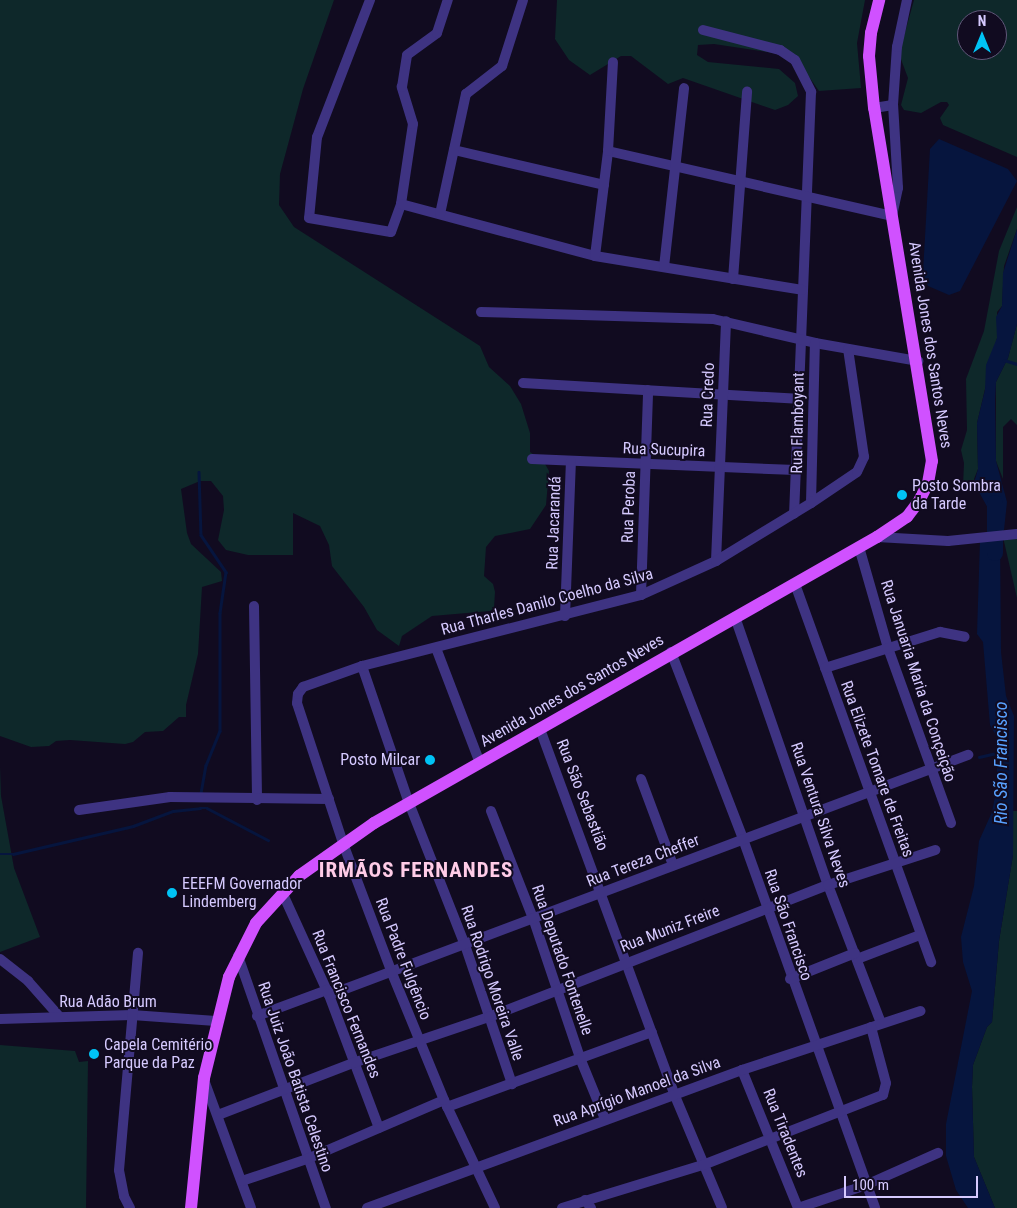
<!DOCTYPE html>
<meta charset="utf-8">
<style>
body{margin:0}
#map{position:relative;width:1017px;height:1208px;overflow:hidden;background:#110b20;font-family:"Roboto Condensed",sans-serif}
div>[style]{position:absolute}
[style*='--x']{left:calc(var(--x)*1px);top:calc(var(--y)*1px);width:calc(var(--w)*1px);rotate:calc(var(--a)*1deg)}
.green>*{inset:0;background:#0e282a}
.water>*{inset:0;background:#06153e}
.stream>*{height:2.5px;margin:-1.25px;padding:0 1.25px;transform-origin:1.25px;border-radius:1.25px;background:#06153e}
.river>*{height:16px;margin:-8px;padding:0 8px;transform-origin:8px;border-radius:8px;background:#06153e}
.minor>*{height:10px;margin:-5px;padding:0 5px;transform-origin:5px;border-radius:5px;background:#3e3382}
.major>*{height:12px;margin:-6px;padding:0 6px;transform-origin:6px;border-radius:6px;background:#d051ff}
.dots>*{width:14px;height:14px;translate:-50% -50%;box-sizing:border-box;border:2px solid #110b20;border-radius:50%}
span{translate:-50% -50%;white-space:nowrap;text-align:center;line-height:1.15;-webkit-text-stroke:4px #110b20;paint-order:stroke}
.street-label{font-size:16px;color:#d6caff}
.poi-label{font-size:16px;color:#d6caff}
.left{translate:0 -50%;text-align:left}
.right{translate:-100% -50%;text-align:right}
.water-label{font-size:18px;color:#58a1ff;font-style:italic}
.district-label{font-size:21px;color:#ffcce7;font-weight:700;letter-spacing:1px}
.north{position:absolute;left:957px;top:10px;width:50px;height:50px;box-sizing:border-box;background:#110b20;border:1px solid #605779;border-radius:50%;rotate:0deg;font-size:14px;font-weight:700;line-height:20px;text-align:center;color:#d6caff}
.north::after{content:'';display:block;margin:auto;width:18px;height:22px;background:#00c3f5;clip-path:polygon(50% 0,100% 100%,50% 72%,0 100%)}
.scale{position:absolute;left:844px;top:1176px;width:134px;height:22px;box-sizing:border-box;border:2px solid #d6caff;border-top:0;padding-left:6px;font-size:15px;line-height:18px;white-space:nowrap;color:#d6caff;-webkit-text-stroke:4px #110b20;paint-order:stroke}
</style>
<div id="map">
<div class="green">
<div style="clip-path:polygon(0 0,334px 0,303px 89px,280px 174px,279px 205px,294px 227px,480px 346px,489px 367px,510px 386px,521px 404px,530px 433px,530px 452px,544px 462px,549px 471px,546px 505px,530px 529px,495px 536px,486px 547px,484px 576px,493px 584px,495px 592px,494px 608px,490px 611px,432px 616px,402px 636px,399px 646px,377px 630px,364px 607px,332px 566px,329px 545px,320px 526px,293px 513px,293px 555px,248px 555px,226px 550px,218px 540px,224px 510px,223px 496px,211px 481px,200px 481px,181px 489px,187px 533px,191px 544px,221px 572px,222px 581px,202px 587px,198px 654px,186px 705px,186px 717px,179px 717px,163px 731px,145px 732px,133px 742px,125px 744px,70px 740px,56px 741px,49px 746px,31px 747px,0 736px)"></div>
<div style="clip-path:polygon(557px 0,865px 0,857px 43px,861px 88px,819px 91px,807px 74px,780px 54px,714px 44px,698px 45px,697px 55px,708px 62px,779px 69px,795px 83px,798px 96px,788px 105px,775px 110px,683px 78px,668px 84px,631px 56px,621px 56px,590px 75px,569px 60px,555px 39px)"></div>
<div style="clip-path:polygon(evenodd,914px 0,1017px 0,1017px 157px,943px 125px,940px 118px,949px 105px,947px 102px,941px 102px,921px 113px,904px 110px,901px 105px,908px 78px,899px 54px,914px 0,967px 20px,997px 20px,997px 50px,967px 50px,967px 20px)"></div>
<div style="clip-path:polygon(1017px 207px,1017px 229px,1004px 266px,1002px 306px,997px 312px,997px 338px,977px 423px,978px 469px,974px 479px,978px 492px,967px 492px,963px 486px,964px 463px,961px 450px,967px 430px,966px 379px,984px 331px,999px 251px)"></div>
<div style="clip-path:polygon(1017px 324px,1017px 425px,1011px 419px,1003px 427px,1003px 479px,996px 461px,996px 382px,1008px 358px)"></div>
<div style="clip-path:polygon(1017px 535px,1017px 598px,1003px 537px)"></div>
<div style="clip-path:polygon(0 766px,1px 796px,14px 868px,40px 937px,0 952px)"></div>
<div style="clip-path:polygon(1012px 811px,1017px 811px,1017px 1208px,995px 1208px,974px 1157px,972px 1087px,973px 1065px,987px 1027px,992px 1022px,999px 941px,1013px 855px)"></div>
<div style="clip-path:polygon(0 1045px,75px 1051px,79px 1062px,88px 1061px,86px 1208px,0 1208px)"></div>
</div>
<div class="water">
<div style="clip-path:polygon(939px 139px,1008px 169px,1017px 181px,960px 291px,949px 295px,928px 286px,923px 273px,930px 149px)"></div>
<div style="clip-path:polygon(1017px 229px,1017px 324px,1008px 358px,996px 382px,995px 401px,996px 461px,1007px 502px,1004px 530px,1000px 530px,974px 483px,978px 469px,977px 423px,985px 390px,986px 365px,997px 338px,996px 317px,1002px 306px,1003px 273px)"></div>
<div style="clip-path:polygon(1000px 537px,1001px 652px,1006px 696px,1014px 716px,1013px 855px,999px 941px,992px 1022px,987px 1027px,973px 1065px,972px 1087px,974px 1157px,995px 1208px,968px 1208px,956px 1190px,946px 1156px,946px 1124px,972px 991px,963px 962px,961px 937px,974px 886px,979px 841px,992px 812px,997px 786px,997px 737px,990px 725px,983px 642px,977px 634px,980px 540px)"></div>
</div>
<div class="stream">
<div style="--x:1004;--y:360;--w:14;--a:17"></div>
<div style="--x:199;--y:472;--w:63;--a:88.2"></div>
<div style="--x:201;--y:535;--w:45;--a:56"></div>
<div style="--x:226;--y:572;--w:41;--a:98.3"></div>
<div style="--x:220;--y:613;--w:118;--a:90"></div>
<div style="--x:220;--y:731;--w:37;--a:112"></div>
<div style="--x:206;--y:765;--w:27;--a:100"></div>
<div style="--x:979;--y:757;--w:22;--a:-13"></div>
<div style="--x:0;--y:854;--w:13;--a:0"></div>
<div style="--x:13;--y:854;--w:123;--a:-13.1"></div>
<div style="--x:133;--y:826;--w:43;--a:-20.6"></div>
<div style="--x:173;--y:811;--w:27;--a:-6"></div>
<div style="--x:200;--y:808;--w:7;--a:0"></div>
<div style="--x:207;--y:808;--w:69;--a:27.7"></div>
</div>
<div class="river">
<div style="--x:995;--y:503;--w:50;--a:90"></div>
</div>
<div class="minor">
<div style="--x:370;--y:0;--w:147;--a:111.1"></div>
<div style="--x:317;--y:137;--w:81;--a:95.6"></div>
<div style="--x:309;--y:218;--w:83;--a:9.7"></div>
<div style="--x:391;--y:232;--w:30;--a:-70"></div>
<div style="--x:401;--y:204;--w:81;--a:-81.5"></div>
<div style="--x:413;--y:124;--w:39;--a:-107"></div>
<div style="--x:402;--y:87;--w:32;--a:-81"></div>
<div style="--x:407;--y:55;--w:37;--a:-36"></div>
<div style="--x:437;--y:33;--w:35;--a:-72"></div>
<div style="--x:703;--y:30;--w:80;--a:14.6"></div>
<div style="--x:780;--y:50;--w:18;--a:34"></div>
<div style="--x:795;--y:60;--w:36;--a:63"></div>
<div style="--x:811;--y:92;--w:422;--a:92.3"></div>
<div style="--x:874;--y:108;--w:19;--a:-9"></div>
<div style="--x:893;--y:105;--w:58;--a:-86.1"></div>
<div style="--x:897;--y:47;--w:48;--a:-78"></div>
<div style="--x:454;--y:150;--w:154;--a:13.1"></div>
<div style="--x:608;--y:151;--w:291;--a:12.9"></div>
<div style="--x:892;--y:216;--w:29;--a:-78"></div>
<div style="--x:898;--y:188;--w:83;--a:-93.4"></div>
<div style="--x:401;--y:204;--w:201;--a:15"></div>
<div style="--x:595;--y:256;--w:210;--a:9.3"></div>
<div style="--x:440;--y:214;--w:123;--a:-77.8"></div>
<div style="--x:466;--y:94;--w:46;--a:-37.9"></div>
<div style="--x:502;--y:66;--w:69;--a:-72.3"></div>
<div style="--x:595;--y:256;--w:106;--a:-82.9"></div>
<div style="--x:608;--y:151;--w:89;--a:-86.8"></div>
<div style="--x:664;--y:267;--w:180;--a:-83.6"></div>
<div style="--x:733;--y:279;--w:188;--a:-85.7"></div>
<div style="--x:481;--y:312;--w:232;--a:1.7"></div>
<div style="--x:713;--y:319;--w:105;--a:13.2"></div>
<div style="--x:815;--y:343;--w:105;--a:9.9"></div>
<div style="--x:523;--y:383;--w:275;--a:3.3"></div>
<div style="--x:532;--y:459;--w:264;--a:2.4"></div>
<div style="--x:811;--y:503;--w:160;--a:-88.6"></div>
<div style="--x:877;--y:537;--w:71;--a:3.2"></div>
<div style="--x:948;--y:541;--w:69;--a:-5.8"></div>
<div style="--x:859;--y:547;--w:105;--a:74"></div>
<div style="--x:888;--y:648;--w:186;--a:70.2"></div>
<div style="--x:716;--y:561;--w:240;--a:-87.6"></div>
<div style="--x:795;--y:584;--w:402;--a:70.2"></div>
<div style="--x:641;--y:595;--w:205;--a:-88"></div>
<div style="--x:254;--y:606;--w:194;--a:89.1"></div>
<div style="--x:565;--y:616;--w:155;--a:-87.8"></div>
<div style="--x:735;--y:617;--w:284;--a:70.9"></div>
<div style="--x:828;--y:885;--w:148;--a:69"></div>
<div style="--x:436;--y:648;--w:123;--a:69.1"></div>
<div style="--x:671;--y:652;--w:200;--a:68.9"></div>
<div style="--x:743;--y:839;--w:392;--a:70.3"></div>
<div style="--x:362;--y:666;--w:145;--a:71.1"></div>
<div style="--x:409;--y:803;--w:153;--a:68.5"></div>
<div style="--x:465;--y:945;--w:147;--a:71.3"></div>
<div style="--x:825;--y:668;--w:121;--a:-17.4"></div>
<div style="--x:940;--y:632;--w:25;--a:11"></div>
<div style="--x:540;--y:729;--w:391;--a:69.8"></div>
<div style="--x:675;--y:1096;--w:121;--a:67.2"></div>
<div style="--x:641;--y:779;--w:92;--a:69.6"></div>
<div style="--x:79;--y:810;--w:92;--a:-8.1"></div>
<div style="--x:170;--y:797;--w:159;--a:0.7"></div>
<div style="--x:491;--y:811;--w:115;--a:68.6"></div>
<div style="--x:533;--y:918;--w:148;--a:71.4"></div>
<div style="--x:580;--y:1058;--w:66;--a:67.7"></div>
<div style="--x:282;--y:892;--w:113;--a:65.5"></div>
<div style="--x:329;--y:995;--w:142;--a:69.4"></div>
<div style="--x:238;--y:956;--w:267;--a:70.8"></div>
<div style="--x:0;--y:959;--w:36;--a:38"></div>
<div style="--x:28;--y:981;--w:47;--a:48.5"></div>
<div style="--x:857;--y:959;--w:67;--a:-20.9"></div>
<div style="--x:790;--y:979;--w:70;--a:-21.8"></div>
<div style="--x:329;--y:995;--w:683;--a:-20.59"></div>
<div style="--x:257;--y:1016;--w:75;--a:-20.4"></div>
<div style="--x:0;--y:1019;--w:132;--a:-1.7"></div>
<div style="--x:132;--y:1015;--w:84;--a:4.1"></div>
<div style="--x:742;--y:1070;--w:149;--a:67.9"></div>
<div style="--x:204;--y:1080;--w:136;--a:69.8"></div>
<div style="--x:447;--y:1107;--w:218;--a:-20.1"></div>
<div style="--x:218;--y:1115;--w:145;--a:-21.1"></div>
<div style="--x:353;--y:1063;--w:144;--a:-18.7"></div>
<div style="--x:489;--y:1017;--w:364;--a:-21.3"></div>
<div style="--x:828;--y:885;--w:113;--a:-18.1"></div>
<div style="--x:242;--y:1181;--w:69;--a:-18.7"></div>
<div style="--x:307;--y:1159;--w:149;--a:-23.3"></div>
<div style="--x:585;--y:1200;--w:10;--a:53"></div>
<div style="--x:130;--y:1208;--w:13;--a:-117"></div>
<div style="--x:124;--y:1196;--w:26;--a:-101"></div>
<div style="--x:119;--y:1170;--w:218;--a:-85"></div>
<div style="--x:367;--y:1208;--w:400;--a:-20.2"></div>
<div style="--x:742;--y:1070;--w:188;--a:-18.3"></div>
<div style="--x:495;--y:1208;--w:119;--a:-115.3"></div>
<div style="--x:444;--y:1100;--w:137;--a:-112.3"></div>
<div style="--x:392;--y:973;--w:139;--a:-110.7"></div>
<div style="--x:343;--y:843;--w:147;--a:-108.2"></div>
<div style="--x:297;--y:703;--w:9;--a:-84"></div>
<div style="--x:298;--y:694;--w:9;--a:-54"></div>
<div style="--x:303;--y:687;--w:63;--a:-19.6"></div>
<div style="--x:362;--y:666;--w:288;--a:-14.3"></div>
<div style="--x:641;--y:595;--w:82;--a:-24.4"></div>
<div style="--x:716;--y:561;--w:111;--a:-31.4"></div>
<div style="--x:811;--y:503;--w:55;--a:-34"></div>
<div style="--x:857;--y:472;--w:17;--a:-65"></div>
<div style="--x:864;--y:457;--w:109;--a:-98.4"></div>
<div style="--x:562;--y:1208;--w:147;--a:-17"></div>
<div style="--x:703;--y:1165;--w:193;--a:-21.3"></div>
<div style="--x:883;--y:1095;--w:12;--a:-76"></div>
<div style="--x:886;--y:1083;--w:58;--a:-105"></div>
<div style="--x:798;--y:1208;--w:72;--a:-18.7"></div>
<div style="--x:866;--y:1185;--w:79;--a:-24"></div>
</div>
<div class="major">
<div style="--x:191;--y:1208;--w:131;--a:-84.3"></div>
<div style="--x:204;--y:1078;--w:104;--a:-76.1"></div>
<div style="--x:229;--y:977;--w:60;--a:-63.4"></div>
<div style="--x:256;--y:923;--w:64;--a:-47.5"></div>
<div style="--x:299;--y:876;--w:92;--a:-35.2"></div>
<div style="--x:374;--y:823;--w:579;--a:-29.62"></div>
<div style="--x:877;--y:537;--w:36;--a:-34"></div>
<div style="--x:907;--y:517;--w:20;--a:-53"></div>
<div style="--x:919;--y:501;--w:20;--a:-63"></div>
<div style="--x:928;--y:483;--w:22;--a:-80"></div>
<div style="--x:932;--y:461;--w:358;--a:-99.3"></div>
<div style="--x:874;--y:108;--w:52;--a:-95.5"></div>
<div style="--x:869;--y:56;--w:23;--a:-85"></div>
<div style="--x:871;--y:33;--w:34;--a:-76"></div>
</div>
<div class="dots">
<div style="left:902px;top:495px;background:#00c3f5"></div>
<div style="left:430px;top:760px;background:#00c3f5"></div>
<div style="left:172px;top:893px;background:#00c3f5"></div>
<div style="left:94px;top:1054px;background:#00c3f5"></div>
</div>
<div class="street-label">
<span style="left:930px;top:345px;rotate:81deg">Avenida Jones dos Santos Neves</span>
<span style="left:708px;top:395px;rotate:-88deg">Rua Credo</span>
<span style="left:798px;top:423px;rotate:-89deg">Rua Flamboyant</span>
<span style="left:664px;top:450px;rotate:2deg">Rua Sucupira</span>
<span style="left:629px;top:507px;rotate:-88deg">Rua Peroba</span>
<span style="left:554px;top:523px;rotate:-88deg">Rua Jacarandá</span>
<span style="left:547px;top:602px;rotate:-15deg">Rua Tharles Danilo Coelho da Silva</span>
<span style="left:918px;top:681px;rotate:72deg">Rua Januaria Maria da Conçeição</span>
<span style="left:572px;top:691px;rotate:-30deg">Avenida Jones dos Santos Neves</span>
<span style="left:877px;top:769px;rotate:70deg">Rua Elizete Tomare de Freitas</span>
<span style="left:582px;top:795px;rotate:69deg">Rua São Sebastião</span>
<span style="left:820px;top:815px;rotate:71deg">Rua Ventura Silva Neves</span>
<span style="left:643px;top:861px;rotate:-21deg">Rua Tereza Cheffer</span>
<span style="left:788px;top:925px;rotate:71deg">Rua São Francisco</span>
<span style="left:670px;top:929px;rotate:-21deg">Rua Muniz Freire</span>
<span style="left:403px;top:959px;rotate:69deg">Rua Padre Fulgêncio</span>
<span style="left:562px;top:960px;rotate:71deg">Rua Deputado Fontenelle</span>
<span style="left:492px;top:983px;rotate:71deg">Rua Rodrigo Moreira Valle</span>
<span style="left:108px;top:1002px">Rua Adão Brum</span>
<span style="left:346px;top:1004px;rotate:68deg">Rua Francisco Fernandes</span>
<span style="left:295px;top:1077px;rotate:71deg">Rua Juiz João Batista Celestino</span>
<span style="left:637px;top:1092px;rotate:-20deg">Rua Aprígio Manoel da Silva</span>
<span style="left:785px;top:1133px;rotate:68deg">Rua Tiradentes</span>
</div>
<div class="poi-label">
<span class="left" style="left:912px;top:495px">Posto Sombra<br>da Tarde</span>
<span class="right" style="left:420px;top:760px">Posto Milcar</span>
<span class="left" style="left:182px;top:893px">EEEFM Governador<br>Lindemberg</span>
<span class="left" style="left:104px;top:1054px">Capela Cemitério<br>Parque da Paz</span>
</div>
<div class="water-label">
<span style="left:1001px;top:763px;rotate:-90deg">Rio São Francisco</span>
</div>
<div class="district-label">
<span style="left:416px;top:870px">IRMÃOS FERNANDES</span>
</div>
<div class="north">N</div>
<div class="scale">100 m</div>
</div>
